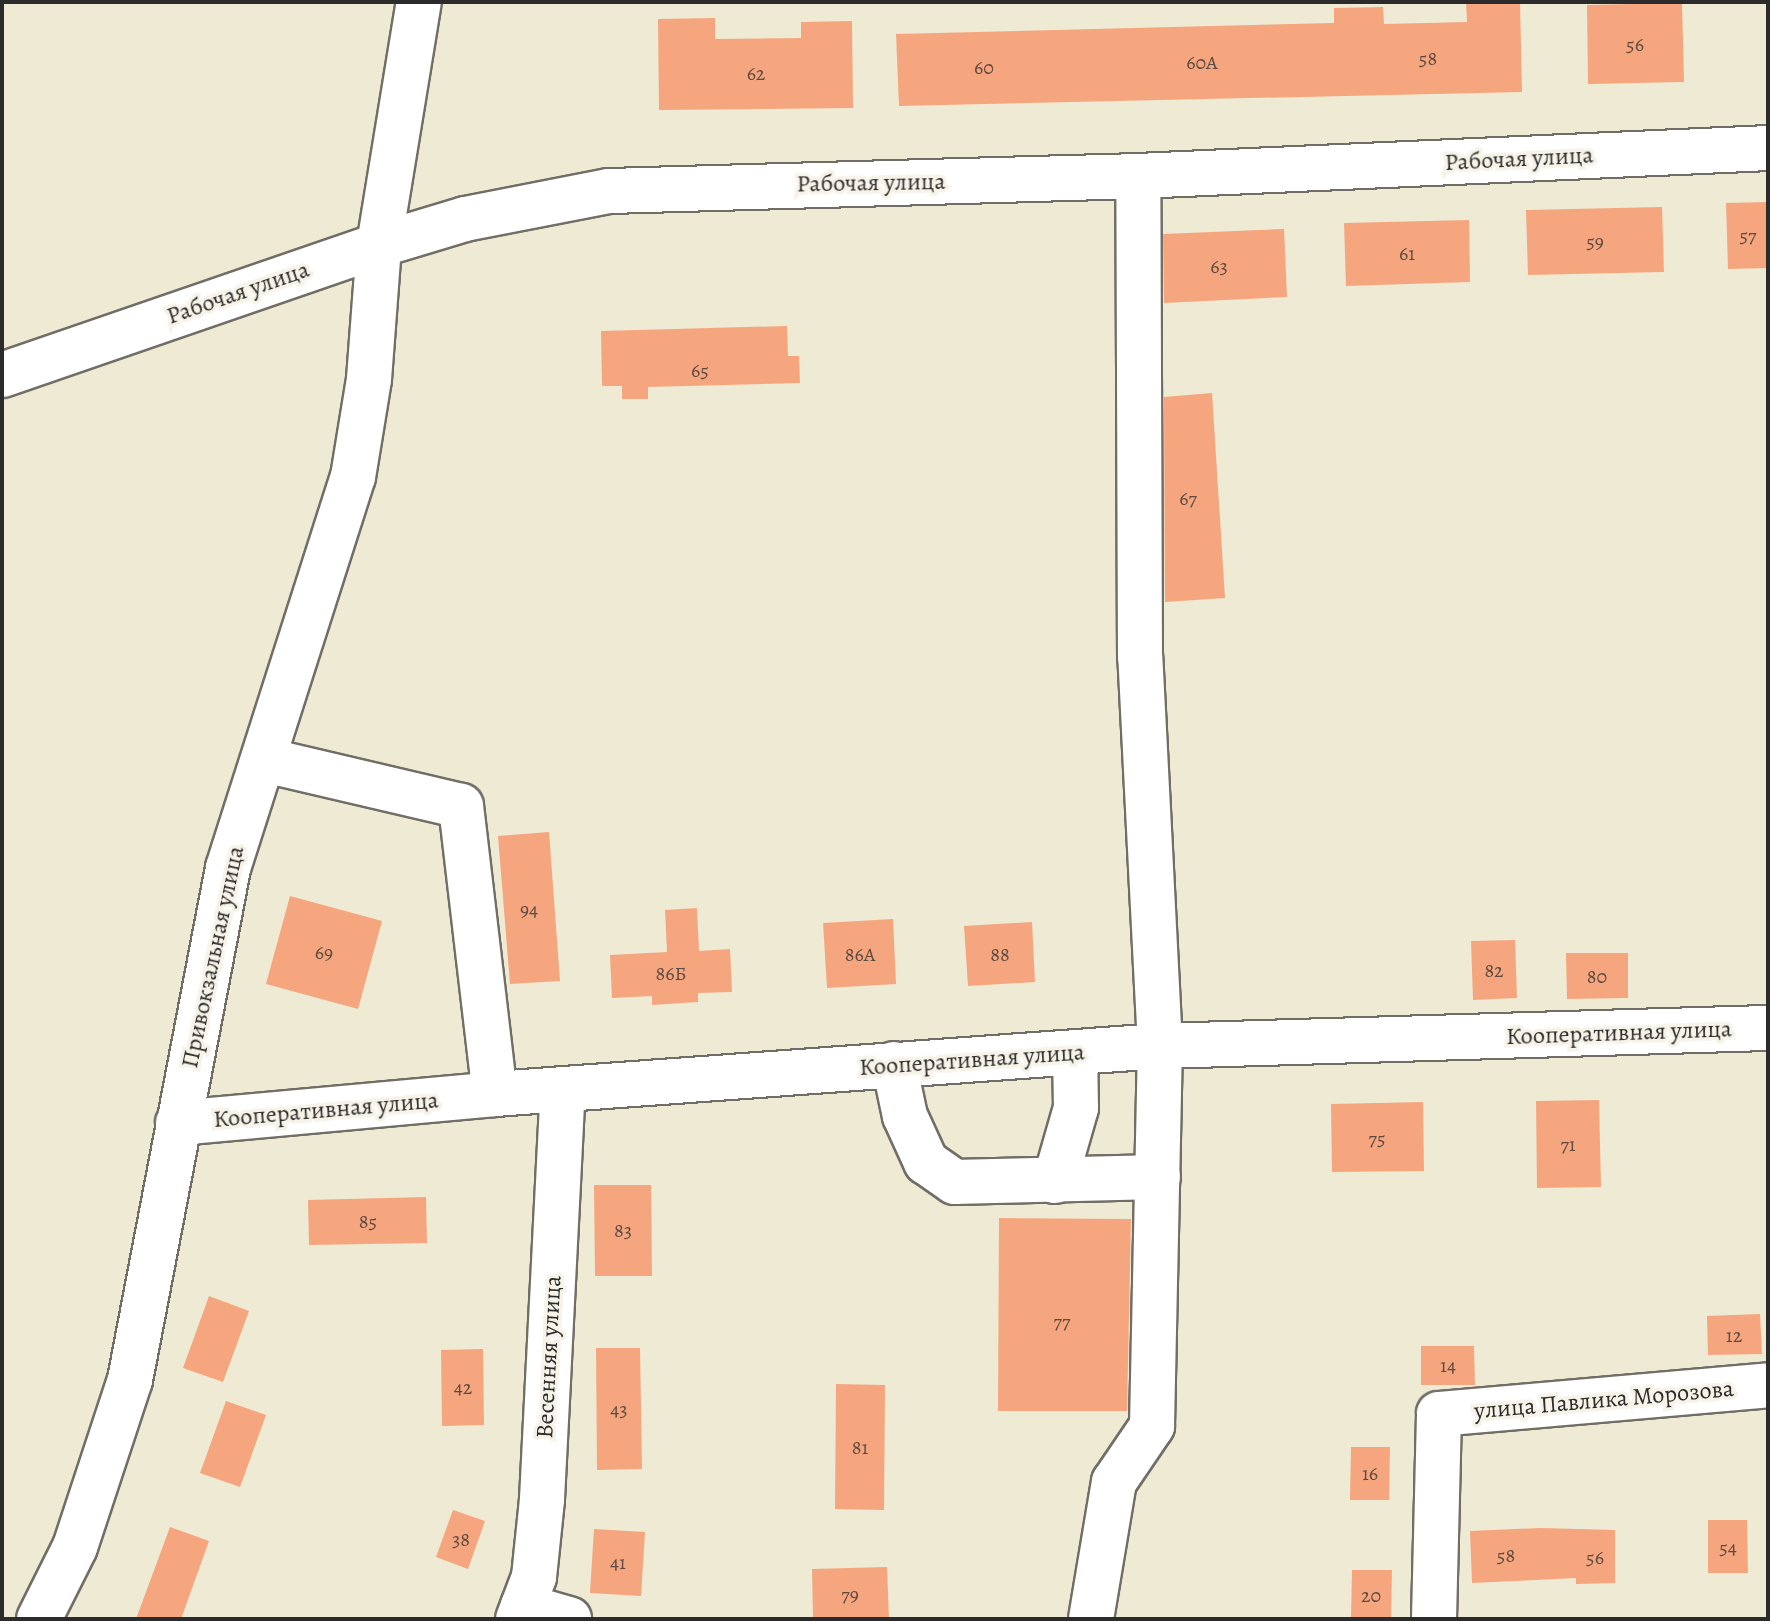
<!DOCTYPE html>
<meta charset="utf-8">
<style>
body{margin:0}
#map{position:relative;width:1770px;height:1621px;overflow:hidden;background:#efead4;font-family:Alegreya,serif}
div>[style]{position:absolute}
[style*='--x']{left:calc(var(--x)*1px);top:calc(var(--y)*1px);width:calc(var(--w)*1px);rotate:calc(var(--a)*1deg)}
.building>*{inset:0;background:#f5a67f}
.roads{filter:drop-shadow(2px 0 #706e66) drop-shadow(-2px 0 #706e66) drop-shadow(0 2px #706e66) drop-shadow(0 -2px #706e66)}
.minor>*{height:44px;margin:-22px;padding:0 22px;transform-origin:22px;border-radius:22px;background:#fff}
span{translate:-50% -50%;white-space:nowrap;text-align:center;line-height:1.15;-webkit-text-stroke:7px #f7f3e8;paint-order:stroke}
.number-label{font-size:20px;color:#5e4a40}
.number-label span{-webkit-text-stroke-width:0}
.street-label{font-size:24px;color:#2b2b2b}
.frame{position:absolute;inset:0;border:4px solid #2b2b2b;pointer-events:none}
</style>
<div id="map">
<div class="building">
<div style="clip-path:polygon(1520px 2px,1522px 92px,899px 106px,896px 34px,1334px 23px,1334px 8px,1383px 7px,1384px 24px,1467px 22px,1466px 3px)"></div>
<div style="clip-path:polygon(1682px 3px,1684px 82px,1588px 84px,1587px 5px)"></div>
<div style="clip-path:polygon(715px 18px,715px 39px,801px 38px,801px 22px,852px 21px,853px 108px,659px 110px,658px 19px)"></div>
<div style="clip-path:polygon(1768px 202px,1768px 268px,1728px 269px,1726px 203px)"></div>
<div style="clip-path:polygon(1662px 207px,1664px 272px,1528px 275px,1526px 210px)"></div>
<div style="clip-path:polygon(1469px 220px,1470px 282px,1346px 286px,1344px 223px)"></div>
<div style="clip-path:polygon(1284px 229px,1287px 297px,1164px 303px,1163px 234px)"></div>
<div style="clip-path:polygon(787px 326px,788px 356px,799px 356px,800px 383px,648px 387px,648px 399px,622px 399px,622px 386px,602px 386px,601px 331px)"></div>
<div style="clip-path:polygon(1212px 393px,1225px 598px,1165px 602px,1164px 397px)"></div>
<div style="clip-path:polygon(549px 832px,560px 981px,510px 984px,498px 836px)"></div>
<div style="clip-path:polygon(290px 896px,382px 921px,358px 1009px,266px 984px)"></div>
<div style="clip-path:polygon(697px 908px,699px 951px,730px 949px,732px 992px,698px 993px,698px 1002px,652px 1005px,652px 996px,612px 998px,610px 955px,667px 952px,665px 910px)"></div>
<div style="clip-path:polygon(893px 919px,896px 984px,827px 988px,823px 923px)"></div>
<div style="clip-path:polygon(1032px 922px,1035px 982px,968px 986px,964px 926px)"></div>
<div style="clip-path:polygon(1515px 940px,1517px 998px,1473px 1000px,1471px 941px)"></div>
<div style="clip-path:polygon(1566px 953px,1628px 953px,1628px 998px,1567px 999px)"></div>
<div style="clip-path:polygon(1599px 1100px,1601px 1187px,1537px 1188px,1536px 1101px)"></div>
<div style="clip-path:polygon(1423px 1102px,1424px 1171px,1332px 1172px,1331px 1104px)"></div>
<div style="clip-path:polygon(594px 1185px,651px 1185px,652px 1276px,595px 1276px)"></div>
<div style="clip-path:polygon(426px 1197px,427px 1243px,309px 1245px,308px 1200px)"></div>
<div style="clip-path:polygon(999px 1218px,1131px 1219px,1127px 1411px,998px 1411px)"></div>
<div style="clip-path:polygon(209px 1296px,249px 1311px,223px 1382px,183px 1368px)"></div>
<div style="clip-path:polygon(1760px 1314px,1762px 1354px,1708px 1355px,1707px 1316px)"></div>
<div style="clip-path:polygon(1421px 1346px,1474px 1346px,1475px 1385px,1421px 1385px)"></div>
<div style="clip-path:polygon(596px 1348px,640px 1348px,642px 1469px,597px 1470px)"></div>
<div style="clip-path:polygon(483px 1349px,484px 1425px,442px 1426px,441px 1350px)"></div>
<div style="clip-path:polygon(836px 1384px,885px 1385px,884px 1510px,835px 1509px)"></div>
<div style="clip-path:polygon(226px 1401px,266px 1415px,240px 1487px,200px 1473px)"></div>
<div style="clip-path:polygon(1351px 1447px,1390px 1447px,1389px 1500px,1350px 1500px)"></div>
<div style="clip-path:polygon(453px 1510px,485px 1521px,468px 1569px,436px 1557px)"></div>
<div style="clip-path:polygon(1708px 1520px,1747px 1520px,1748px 1573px,1708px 1573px)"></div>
<div style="clip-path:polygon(170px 1527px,209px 1541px,181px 1619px,136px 1619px)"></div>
<div style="clip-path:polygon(1540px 1528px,1615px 1530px,1615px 1583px,1576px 1584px,1576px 1578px,1472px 1583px,1470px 1531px)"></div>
<div style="clip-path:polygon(594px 1529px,645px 1532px,641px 1596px,590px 1593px)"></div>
<div style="clip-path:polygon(887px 1567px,889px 1619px,813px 1619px,812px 1569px)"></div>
<div style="clip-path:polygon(1352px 1570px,1392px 1570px,1391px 1619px,1351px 1619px)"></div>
</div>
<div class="roads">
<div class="minor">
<div style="--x:2;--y:375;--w:399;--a:-19"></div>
<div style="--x:379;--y:245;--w:90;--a:-16.8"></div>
<div style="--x:465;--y:219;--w:147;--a:-11"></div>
<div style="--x:609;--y:191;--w:529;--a:-1.62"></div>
<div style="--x:1138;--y:176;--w:631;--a:-2.54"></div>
<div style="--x:265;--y:760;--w:201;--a:13.2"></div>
<div style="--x:461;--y:806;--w:290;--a:83.3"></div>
<div style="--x:894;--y:1064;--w:53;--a:78.1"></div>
<div style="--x:905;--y:1116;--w:51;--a:65.5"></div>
<div style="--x:926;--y:1162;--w:35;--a:35"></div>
<div style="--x:955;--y:1182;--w:203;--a:-1.4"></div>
<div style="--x:178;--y:1123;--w:318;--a:-5.2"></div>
<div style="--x:495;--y:1094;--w:667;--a:-4.13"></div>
<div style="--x:1160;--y:1046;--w:608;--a:-1.7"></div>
<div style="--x:1055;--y:1181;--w:76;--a:-74"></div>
<div style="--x:1076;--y:1108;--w:55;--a:-91"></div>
<div style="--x:523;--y:1606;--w:48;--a:15.8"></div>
<div style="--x:39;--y:1619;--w:80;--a:-63.4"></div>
<div style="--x:75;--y:1547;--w:176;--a:-71.8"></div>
<div style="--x:130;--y:1380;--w:521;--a:-79.16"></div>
<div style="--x:228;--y:868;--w:410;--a:-72.3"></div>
<div style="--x:353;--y:477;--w:99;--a:-80.7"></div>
<div style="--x:369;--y:379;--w:134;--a:-85.7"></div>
<div style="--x:379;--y:245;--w:246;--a:-80.7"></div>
<div style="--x:518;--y:1619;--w:45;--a:-69.1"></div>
<div style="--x:534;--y:1577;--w:78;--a:-84.1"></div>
<div style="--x:542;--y:1499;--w:409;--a:-87.1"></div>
<div style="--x:1091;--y:1619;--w:139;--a:-80.5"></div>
<div style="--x:1114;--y:1482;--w:68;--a:-55.8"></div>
<div style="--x:1152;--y:1426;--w:380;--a:-88.8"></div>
<div style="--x:1160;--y:1046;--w:390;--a:-92.9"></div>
<div style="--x:1140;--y:657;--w:481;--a:-90.2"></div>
<div style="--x:1434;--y:1619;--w:205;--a:-88.6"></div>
<div style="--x:1439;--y:1414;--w:330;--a:-5"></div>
</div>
</div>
<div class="number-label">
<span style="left:1635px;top:44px">56</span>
<span style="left:1428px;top:58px">58</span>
<span style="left:1202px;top:62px">60А</span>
<span style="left:984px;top:67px">60</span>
<span style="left:756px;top:73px">62</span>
<span style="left:1748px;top:235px">57</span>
<span style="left:1595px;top:241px">59</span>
<span style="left:1407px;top:253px">61</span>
<span style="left:1219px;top:266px">63</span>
<span style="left:700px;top:370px">65</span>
<span style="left:1188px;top:498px">67</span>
<span style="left:529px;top:909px">94</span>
<span style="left:324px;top:952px">69</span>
<span style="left:860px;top:954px">86А</span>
<span style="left:1000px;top:954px">88</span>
<span style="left:1494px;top:970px">82</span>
<span style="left:671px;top:973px">86Б</span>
<span style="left:1597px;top:976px">80</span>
<span style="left:1377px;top:1138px">75</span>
<span style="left:1568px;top:1144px">71</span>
<span style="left:368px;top:1221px">85</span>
<span style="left:623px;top:1230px">83</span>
<span style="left:1062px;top:1321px">77</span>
<span style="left:1734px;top:1335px">12</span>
<span style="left:1448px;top:1365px">14</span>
<span style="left:463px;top:1387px">42</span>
<span style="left:619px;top:1409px">43</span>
<span style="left:860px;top:1447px">81</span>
<span style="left:1370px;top:1473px">16</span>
<span style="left:461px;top:1539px">38</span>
<span style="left:1728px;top:1547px">54</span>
<span style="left:1506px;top:1555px">58</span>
<span style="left:1595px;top:1557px">56</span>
<span style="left:618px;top:1562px">41</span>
<span style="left:850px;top:1594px">79</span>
<span style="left:1371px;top:1595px">20</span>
</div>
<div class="street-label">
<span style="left:1519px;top:159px;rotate:-3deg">Рабочая улица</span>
<span style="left:871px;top:183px;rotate:-1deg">Рабочая улица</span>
<span style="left:238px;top:293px;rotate:-19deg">Рабочая улица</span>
<span style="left:213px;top:957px;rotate:-78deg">Привокзальная улица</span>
<span style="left:1619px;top:1033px;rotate:-2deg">Кооперативная улица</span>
<span style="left:972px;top:1060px;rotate:-4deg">Кооперативная улица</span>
<span style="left:326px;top:1110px;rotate:-5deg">Кооперативная улица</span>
<span style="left:549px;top:1357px;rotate:-87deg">Весенняя улица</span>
<span style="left:1604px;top:1400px;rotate:-5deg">улица Павлика Морозова</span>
</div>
<div class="frame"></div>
</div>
